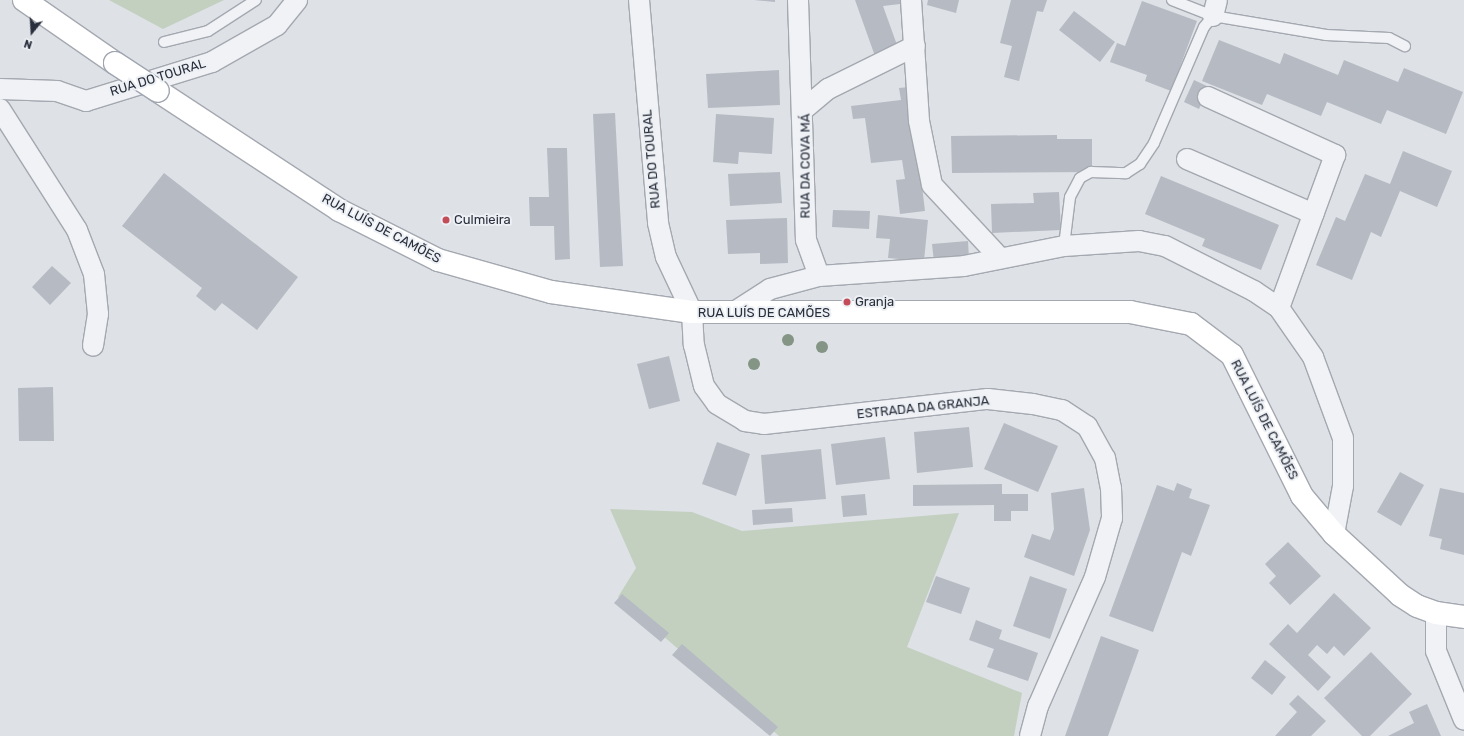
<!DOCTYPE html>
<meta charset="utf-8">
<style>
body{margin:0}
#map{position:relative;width:1464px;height:736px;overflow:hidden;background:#dee1e6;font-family:Rubik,sans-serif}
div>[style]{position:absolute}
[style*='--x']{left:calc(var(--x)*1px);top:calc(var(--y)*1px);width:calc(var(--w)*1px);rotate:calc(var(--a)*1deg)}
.green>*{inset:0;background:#c3d0c0}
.building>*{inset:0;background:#b6bac3}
.roads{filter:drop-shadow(1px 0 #a4a8b0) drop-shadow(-1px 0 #a4a8b0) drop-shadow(0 1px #a4a8b0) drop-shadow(0 -1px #a4a8b0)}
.service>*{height:10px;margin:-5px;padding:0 5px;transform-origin:5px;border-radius:5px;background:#f0f2f5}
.minor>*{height:20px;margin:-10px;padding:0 10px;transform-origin:10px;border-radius:10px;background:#f0f2f5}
.primary>*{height:22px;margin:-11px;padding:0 11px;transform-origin:11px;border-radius:11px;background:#fff}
.bridges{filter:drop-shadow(1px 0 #9fa5b1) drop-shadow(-1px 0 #9fa5b1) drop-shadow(0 1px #9fa5b1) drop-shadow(0 -1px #9fa5b1)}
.primary-bridge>*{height:22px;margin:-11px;padding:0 11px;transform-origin:11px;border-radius:11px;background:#fff}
.trees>*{width:12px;height:12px;margin:-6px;border-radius:50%;background:#849586}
.dots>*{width:11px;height:11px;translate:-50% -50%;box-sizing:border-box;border:2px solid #edf0f4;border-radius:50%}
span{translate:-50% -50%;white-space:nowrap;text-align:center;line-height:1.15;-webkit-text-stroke:4px #edf0f4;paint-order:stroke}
.street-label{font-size:13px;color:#292f3c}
.poi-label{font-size:13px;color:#292f3c}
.left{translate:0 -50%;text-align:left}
.north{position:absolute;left:12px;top:12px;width:40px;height:40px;-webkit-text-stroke:3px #edf0f4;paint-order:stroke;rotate:198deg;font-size:11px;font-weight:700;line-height:16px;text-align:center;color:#292f3c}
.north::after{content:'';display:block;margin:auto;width:14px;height:18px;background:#292f3c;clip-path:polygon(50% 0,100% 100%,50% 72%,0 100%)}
</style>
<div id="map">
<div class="green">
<div style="clip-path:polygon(109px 0,224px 0,163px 29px)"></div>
<div style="clip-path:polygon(610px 509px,692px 512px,742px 531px,959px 513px,907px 647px,1022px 693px,1014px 736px,779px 736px,618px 597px,636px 568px)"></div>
</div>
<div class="building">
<div style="clip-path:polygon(754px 0,775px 0,775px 2px)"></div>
<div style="clip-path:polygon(855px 0,900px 0,900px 4px,883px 6px,897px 45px,876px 59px)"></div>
<div style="clip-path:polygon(928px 0,959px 0,956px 13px,927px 5px)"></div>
<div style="clip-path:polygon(1011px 0,1047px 0,1043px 12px,1037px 11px,1019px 81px,1004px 77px,1012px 46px,1000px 43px)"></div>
<div style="clip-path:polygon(1142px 1px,1197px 21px,1171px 91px,1145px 81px,1147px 75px,1110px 62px,1117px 43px,1125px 46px)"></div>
<div style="clip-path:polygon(1074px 11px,1115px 42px,1100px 62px,1059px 30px)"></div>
<div style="clip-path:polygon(1219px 40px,1280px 64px,1284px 53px,1338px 75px,1344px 60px,1398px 82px,1404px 68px,1463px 92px,1446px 134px,1387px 110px,1381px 124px,1327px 102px,1321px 116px,1267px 94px,1262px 105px,1202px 81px)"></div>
<div style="clip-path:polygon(779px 70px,780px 105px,708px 108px,706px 74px)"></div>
<div style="clip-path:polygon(1194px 80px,1209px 87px,1199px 109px,1184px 102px)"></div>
<div style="clip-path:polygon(910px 87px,925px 211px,900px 214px,896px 180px,905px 179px,902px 160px,871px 163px,865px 118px,853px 119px,851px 106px,901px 100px,899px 88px)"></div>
<div style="clip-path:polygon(615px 113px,623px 266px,600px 267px,593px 114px)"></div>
<div style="clip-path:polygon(716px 114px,774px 118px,772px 154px,739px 152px,738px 164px,713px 162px)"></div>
<div style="clip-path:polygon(1057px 135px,1057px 139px,1092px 139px,1092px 172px,952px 173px,951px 136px)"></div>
<div style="clip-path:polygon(547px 148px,567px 148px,570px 259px,555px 260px,554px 226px,530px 226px,529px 197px,549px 197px)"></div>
<div style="clip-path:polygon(1403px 151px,1452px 171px,1437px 207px,1400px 191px,1381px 237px,1371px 232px,1352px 280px,1316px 265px,1336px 217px,1345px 221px,1365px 174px,1390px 184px)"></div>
<div style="clip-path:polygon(780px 172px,782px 203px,730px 206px,728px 174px)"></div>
<div style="clip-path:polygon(164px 173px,298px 277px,257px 330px,222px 303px,215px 311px,196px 296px,202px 288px,122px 226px)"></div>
<div style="clip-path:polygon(1161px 176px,1279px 225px,1261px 270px,1202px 246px,1205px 239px,1145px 214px)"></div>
<div style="clip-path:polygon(1059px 192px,1061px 230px,992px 233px,991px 204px,1034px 203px,1033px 193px)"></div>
<div style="clip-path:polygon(833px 210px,870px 211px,869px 229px,832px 227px)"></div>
<div style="clip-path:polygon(878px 215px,928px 220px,924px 261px,888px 258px,890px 239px,876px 238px)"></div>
<div style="clip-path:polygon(787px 218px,788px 263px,760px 264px,760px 253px,728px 254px,726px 220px)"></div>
<div style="clip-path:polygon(968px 241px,969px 259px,934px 262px,932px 244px)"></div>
<div style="clip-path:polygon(52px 266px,71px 283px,50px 305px,32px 287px)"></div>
<div style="clip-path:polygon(669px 356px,680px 401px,649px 409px,637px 364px)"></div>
<div style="clip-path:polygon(53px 387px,54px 441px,19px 441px,18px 388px)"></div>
<div style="clip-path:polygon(1004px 423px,1058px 446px,1038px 492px,984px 469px)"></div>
<div style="clip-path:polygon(969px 427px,973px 467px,917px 473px,914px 432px)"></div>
<div style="clip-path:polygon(885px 437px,890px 479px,836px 485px,831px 444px)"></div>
<div style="clip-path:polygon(717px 442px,750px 454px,736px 496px,702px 484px)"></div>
<div style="clip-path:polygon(821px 449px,826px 499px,765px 504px,761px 455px)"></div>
<div style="clip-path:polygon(1400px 472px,1424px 485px,1401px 526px,1377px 512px)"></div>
<div style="clip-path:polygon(1177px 483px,1192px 489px,1189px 498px,1210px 505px,1191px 556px,1182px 552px,1153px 632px,1109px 616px,1157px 485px,1174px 491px)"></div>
<div style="clip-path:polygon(1002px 484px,1002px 494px,1028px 494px,1028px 511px,1011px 511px,1011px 521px,994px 521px,994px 505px,913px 506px,913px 485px)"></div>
<div style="clip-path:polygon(1084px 488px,1090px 530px,1074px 576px,1024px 557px,1032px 534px,1050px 540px,1054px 529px,1051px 493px)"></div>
<div style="clip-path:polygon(1440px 488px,1464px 493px,1464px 555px,1440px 549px,1442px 539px,1429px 536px)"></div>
<div style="clip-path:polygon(865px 494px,867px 515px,843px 517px,841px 496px)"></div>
<div style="clip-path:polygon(792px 508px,793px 522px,753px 525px,752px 510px)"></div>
<div style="clip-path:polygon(1288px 542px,1321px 576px,1290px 605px,1269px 583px,1276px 576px,1265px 564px)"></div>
<div style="clip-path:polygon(936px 576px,970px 588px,961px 614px,926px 602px)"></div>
<div style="clip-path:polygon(1030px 576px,1067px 589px,1050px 639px,1013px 626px)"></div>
<div style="clip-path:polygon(1334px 593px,1371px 628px,1344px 656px,1334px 646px,1327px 654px,1317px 645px,1308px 655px,1331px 677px,1318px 691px,1269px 644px,1288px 624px,1297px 633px)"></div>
<div style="clip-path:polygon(622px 594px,669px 633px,661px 642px,614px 603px)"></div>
<div style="clip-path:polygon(976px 620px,1002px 630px,999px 639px,1038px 653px,1028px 681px,987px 667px,994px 649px,969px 640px)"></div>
<div style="clip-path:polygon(1101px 636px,1139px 650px,1108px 736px,1065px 736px)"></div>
<div style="clip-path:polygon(682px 644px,778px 727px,770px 736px,672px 655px)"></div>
<div style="clip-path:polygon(1371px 652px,1412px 694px,1370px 736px,1362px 736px,1324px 698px)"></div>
<div style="clip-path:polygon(1265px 660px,1286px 677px,1272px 695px,1251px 678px)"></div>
<div style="clip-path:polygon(1298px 695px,1326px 721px,1311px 736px,1275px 736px,1297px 712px,1289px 704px)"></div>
<div style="clip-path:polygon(1427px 704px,1441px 736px,1388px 736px,1414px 723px,1409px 712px)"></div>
</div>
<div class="roads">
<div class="service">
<div style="--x:1172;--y:0;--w:44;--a:21.3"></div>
<div style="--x:1213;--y:16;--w:115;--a:9.5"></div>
<div style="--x:1326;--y:35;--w:63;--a:2.7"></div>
<div style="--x:1389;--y:38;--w:18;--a:27"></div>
<div style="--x:164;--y:42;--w:45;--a:-14"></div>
<div style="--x:208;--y:31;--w:57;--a:-32.9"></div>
<div style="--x:1064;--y:246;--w:49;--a:-83"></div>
<div style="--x:1070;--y:197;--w:21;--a:-62"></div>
<div style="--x:1080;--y:178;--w:13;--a:-29"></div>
<div style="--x:1091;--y:172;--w:35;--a:2"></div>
<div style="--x:1126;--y:173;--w:17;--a:-33"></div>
<div style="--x:1140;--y:164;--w:25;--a:-56"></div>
<div style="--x:1154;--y:143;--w:126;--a:-66.7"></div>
<div style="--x:1204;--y:27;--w:14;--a:-51"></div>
</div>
<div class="minor">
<div style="--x:639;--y:0;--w:224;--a:85.1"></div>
<div style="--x:658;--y:223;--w:35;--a:77"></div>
<div style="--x:666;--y:257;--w:61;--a:64.7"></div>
<div style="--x:692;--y:312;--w:33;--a:87"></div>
<div style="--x:694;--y:345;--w:42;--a:76.3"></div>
<div style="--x:704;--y:386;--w:22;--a:54"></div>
<div style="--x:717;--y:404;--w:33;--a:31"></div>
<div style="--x:745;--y:421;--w:19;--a:9"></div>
<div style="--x:764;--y:424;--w:225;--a:-6.4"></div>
<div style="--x:988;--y:399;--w:45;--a:6.3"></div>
<div style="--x:1033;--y:404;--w:30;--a:12"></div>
<div style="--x:1062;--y:410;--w:30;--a:33"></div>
<div style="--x:1087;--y:426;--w:37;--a:61"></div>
<div style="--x:1105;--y:458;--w:31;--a:79"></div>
<div style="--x:1111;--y:488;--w:30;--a:88"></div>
<div style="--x:1112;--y:518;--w:61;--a:106.1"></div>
<div style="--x:1095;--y:577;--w:141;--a:113.8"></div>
<div style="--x:1038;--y:706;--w:31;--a:105"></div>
<div style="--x:798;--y:0;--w:240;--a:88.1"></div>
<div style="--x:806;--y:240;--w:38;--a:70"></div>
<div style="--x:911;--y:0;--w:121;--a:86.2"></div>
<div style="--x:919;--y:121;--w:65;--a:78.5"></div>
<div style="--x:932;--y:185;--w:100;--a:47"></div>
<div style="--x:1213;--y:16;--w:16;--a:-76"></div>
<div style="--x:0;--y:89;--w:57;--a:2"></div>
<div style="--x:57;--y:91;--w:31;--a:19"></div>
<div style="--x:86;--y:101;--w:132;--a:-17.2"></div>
<div style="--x:212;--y:62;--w:75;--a:-29.6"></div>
<div style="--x:277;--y:25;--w:32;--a:-51"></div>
<div style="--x:1208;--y:97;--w:140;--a:24.5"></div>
<div style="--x:1335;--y:155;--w:163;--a:110.1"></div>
<div style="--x:0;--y:109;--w:143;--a:57.5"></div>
<div style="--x:77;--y:230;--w:47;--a:68.9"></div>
<div style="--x:94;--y:274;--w:40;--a:84.3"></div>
<div style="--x:98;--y:314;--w:32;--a:99"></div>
<div style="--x:804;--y:109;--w:31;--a:-40"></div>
<div style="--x:828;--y:89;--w:97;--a:-26.3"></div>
<div style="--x:1187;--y:159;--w:138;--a:23.4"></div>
<div style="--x:733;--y:313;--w:44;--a:-33"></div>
<div style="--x:770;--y:289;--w:51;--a:-14.9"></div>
<div style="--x:819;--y:276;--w:145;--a:-3.9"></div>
<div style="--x:964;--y:266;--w:102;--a:-11.3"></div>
<div style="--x:1064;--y:246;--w:75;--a:-3.8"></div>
<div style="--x:1139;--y:241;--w:26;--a:11"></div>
<div style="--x:1165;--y:246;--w:100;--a:26.8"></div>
<div style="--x:1254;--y:291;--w:30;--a:34"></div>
<div style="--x:1279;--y:308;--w:60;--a:55.2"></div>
<div style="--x:1313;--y:357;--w:86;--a:69.7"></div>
<div style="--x:1343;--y:438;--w:48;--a:90"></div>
<div style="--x:1343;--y:486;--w:49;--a:100.6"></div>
<div style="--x:1436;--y:613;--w:38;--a:90"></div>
<div style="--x:1436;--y:651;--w:74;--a:67.9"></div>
</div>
<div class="primary">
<div style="--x:24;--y:0;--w:111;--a:34.7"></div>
<div style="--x:158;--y:91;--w:217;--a:33.3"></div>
<div style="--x:339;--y:210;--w:111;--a:26.8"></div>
<div style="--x:438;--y:260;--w:117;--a:15.8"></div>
<div style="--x:551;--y:292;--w:142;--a:8.1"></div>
<div style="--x:692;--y:312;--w:438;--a:0"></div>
<div style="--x:1130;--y:312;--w:62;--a:11.1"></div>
<div style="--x:1191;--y:324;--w:51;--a:37.1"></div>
<div style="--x:1232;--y:355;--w:157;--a:63.6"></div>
<div style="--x:1302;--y:496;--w:50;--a:49.9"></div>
<div style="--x:1334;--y:534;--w:90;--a:42.7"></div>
<div style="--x:1400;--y:595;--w:20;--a:33"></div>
<div style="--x:1417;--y:606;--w:20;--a:20"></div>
<div style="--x:1436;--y:613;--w:28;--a:8"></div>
</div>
</div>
<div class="bridges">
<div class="primary-bridge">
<div style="--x:115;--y:63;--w:51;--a:33.1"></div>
</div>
</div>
<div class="trees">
<div style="left:788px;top:340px"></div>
<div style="left:822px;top:347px"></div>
<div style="left:754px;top:364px"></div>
</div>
<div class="dots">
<div style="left:446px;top:220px;background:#c24d58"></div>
<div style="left:847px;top:302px;background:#c24d58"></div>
</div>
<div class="street-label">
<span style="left:158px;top:78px;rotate:-17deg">RUA DO TOURAL</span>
<span style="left:652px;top:159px;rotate:-95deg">RUA DO TOURAL</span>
<span style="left:806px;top:166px;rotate:-90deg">RUA DA COVA MÁ</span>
<span style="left:381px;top:229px;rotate:28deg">RUA LUÍS DE CAMÕES</span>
<span style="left:764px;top:313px">RUA LUÍS DE CAMÕES</span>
<span style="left:923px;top:408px;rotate:-6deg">ESTRADA DA GRANJA</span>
<span style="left:1264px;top:420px;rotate:63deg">RUA LUÍS DE CAMÕES</span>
</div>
<div class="poi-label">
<span class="left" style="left:454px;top:220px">Culmieira</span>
<span class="left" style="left:855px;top:302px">Granja</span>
</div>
<div class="north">N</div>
</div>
